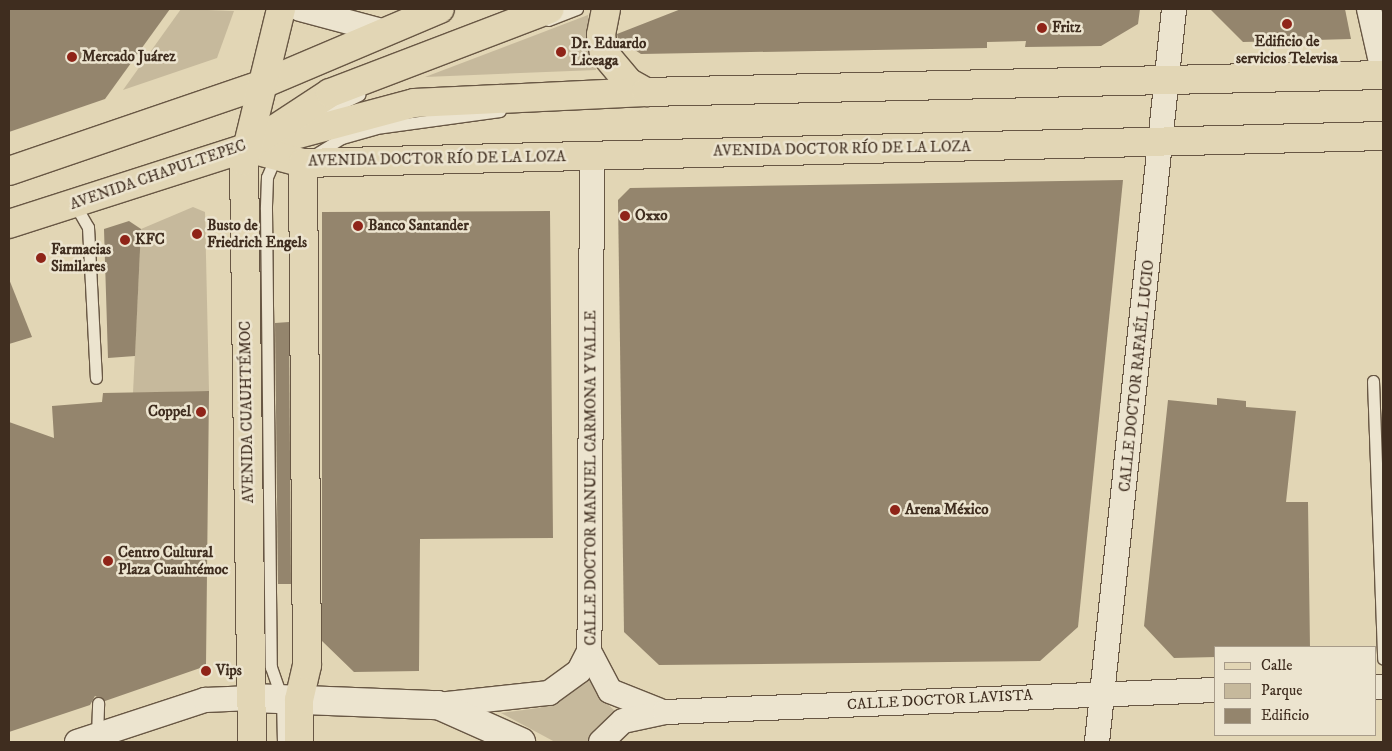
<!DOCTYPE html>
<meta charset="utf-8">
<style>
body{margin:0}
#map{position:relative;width:1392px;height:751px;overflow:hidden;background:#e2d6b5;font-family:"IM FELL DW Pica",serif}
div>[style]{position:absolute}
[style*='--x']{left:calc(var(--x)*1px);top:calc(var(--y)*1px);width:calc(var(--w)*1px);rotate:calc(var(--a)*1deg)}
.green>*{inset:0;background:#c6b99c}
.building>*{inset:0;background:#94856d}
.roads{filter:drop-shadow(1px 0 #685744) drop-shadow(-1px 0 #685744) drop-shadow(0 1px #685744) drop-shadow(0 -1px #685744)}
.service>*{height:11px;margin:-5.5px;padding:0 5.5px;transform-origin:5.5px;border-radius:5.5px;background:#ece4cf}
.minor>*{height:24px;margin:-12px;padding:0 12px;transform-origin:12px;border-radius:12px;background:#ece4cf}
.tertiary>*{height:28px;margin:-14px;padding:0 14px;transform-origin:14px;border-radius:14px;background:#ece4cf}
.primary>*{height:28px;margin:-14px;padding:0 14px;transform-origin:14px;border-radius:14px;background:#e2d6b5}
.dots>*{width:14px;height:14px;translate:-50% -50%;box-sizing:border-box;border:2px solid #ece4cf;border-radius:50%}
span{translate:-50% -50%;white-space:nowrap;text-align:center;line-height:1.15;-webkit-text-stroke:5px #ece4cf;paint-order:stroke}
.poi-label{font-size:15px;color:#3f2d1f;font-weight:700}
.left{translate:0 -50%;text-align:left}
.right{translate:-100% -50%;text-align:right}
.street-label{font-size:15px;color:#3f2d1f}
.frame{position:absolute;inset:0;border:10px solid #3f2d1f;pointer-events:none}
.legend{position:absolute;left:1214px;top:646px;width:162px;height:90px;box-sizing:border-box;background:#ece4cf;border:1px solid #a79b89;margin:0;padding:6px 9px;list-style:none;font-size:15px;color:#3f2d1f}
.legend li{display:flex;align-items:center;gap:10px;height:25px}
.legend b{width:25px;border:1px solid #a79b89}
</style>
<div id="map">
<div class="green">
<div style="clip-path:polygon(181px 9px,234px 11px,217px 58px,123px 90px)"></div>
<div style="clip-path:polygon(588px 15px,596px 70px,425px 77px)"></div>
<div style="clip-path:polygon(193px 207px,205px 212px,209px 391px,133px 393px,141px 229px)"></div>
<div style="clip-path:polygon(587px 672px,596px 693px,617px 713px,596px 728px,588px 742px,555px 742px,501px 713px,539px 708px,566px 696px)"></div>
</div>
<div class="building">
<div style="clip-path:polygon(9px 9px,170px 9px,105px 99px,9px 132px)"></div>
<div style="clip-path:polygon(681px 9px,1140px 9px,1138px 24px,1101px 46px,1025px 47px,1026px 41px,987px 42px,987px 48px,641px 54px,618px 39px,617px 34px)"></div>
<div style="clip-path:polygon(1210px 9px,1345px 9px,1351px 39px,1243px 42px)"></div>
<div style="clip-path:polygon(1123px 180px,1078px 627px,1040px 661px,659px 665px,624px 632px,618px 200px,630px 188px)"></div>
<div style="clip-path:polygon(550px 211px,553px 538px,420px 539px,419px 671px,354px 672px,322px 641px,322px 212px)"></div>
<div style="clip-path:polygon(129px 221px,141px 229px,135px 356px,108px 358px,104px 229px)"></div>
<div style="clip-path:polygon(9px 279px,32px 337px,9px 344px)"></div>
<div style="clip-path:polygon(289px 322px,291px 584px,278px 584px,275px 323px)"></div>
<div style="clip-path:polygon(209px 391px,206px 666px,105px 701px,95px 696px,90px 705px,9px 732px,9px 422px,54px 438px,52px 406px,102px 402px,103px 393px)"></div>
<div style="clip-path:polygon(1217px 398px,1246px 401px,1246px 407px,1296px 411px,1286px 502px,1308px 502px,1310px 647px,1216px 647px,1216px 657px,1174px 658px,1144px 626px,1168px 400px,1217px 405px)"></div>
</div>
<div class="roads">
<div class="service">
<div style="--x:548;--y:20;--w:31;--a:-21"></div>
<div style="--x:317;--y:115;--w:47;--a:-25.5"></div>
<div style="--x:276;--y:156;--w:23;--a:113"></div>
<div style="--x:267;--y:177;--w:32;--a:92"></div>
<div style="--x:266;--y:209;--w:458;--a:89.4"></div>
<div style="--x:271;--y:667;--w:34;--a:71"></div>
<div style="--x:282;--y:699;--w:43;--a:88.7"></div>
<div style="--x:308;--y:159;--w:40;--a:-32"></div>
<div style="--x:342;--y:138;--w:35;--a:-16"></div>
<div style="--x:376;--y:128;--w:125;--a:-7.8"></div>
<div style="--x:74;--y:203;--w:28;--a:60"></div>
<div style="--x:88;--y:227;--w:151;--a:87"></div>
<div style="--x:1373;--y:381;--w:278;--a:87.9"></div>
<div style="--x:97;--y:736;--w:33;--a:-88"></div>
</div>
<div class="minor">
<div style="--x:300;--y:9;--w:85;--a:15"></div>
<div style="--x:1369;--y:9;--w:64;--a:77.3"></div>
<div style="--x:592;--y:156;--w:495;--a:90.3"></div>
<div style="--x:589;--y:651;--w:45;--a:62.3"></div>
<div style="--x:610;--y:691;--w:52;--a:21.6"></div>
<div style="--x:1376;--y:687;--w:7;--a:0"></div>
<div style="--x:438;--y:705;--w:112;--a:-6.2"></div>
<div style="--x:549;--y:693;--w:37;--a:-36"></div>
<div style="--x:579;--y:671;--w:22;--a:-63"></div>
<div style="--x:77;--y:742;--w:135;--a:-18.2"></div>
<div style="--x:205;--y:700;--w:47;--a:-2.4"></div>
<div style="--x:601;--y:742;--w:30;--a:-44"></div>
<div style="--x:623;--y:721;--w:43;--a:-12.1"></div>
<div style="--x:665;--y:712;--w:551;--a:-2.29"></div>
<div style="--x:1097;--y:742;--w:737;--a:-84"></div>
</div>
<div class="tertiary">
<div style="--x:252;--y:698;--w:186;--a:2.2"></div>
<div style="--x:438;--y:705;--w:91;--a:24"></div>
</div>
<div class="primary">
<div style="--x:606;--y:9;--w:26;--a:101"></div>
<div style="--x:601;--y:35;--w:18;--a:81"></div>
<div style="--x:604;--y:53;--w:38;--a:50"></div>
<div style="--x:628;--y:82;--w:21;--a:29"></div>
<div style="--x:246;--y:148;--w:174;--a:-15"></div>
<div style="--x:414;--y:103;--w:232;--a:-2.7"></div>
<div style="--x:646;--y:92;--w:737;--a:-1.32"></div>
<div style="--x:247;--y:148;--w:58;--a:15"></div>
<div style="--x:303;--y:163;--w:1080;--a:-1.43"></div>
<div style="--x:9;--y:171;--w:268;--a:-18.9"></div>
<div style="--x:263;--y:84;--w:192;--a:-23"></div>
<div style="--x:9;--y:224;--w:249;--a:-17.8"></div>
<div style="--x:246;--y:148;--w:100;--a:-33.2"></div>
<div style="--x:330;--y:93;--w:235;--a:-20.9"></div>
<div style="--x:252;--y:742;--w:581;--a:-90.79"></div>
<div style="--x:244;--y:161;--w:156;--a:-76.3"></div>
<div style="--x:299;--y:742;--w:42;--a:-90"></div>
<div style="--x:299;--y:700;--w:36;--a:-77"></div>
<div style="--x:307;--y:665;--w:502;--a:-90.46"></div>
</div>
</div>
<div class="dots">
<div style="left:1287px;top:24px;background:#8f2418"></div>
<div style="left:1042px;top:28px;background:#8f2418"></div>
<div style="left:561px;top:52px;background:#8f2418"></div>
<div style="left:72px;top:57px;background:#8f2418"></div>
<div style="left:625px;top:216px;background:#8f2418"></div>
<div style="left:358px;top:226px;background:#8f2418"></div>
<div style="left:197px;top:234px;background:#8f2418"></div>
<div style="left:125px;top:240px;background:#8f2418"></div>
<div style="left:41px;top:258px;background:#8f2418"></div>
<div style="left:201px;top:412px;background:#8f2418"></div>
<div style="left:895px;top:510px;background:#8f2418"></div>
<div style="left:108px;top:561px;background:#8f2418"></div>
<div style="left:206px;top:671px;background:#8f2418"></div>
</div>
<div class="poi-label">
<span class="left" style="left:1052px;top:28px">Fritz</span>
<span style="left:1287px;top:50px">Edificio de<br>servicios Televisa</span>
<span class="left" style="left:571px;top:52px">Dr. Eduardo<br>Liceaga</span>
<span class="left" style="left:82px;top:57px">Mercado Juárez</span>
<span class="left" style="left:635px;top:216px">Oxxo</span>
<span class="left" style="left:207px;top:234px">Busto de<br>Friedrich Engels</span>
<span class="left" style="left:368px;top:226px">Banco Santander</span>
<span class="left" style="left:135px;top:240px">KFC</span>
<span class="left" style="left:51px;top:258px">Farmacias<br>Similares</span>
<span class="right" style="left:191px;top:412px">Coppel</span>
<span class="left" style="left:905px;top:510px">Arena México</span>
<span class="left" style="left:118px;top:561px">Centro Cultural<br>Plaza Cuauhtémoc</span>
<span class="left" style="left:216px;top:671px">Vips</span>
</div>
<div class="street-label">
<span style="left:842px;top:149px;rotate:-1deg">AVENIDA DOCTOR RÍO DE LA LOZA</span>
<span style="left:437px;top:159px;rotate:-1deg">AVENIDA DOCTOR RÍO DE LA LOZA</span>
<span style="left:158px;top:175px;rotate:-19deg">AVENIDA CHAPULTEPEC</span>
<span style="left:1137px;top:376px;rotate:-84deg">CALLE DOCTOR RAFAÉL LUCIO</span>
<span style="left:247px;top:412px;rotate:-91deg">AVENIDA CUAUHTÉMOC</span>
<span style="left:591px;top:478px;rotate:-90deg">CALLE DOCTOR MANUEL CARMONA Y VALLE</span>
<span style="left:940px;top:700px;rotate:-3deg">CALLE DOCTOR LAVISTA</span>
</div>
<div class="frame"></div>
<ul class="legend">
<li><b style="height:6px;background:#e2d6b5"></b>Calle</li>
<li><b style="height:14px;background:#c6b99c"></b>Parque</li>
<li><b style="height:14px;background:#94856d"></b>Edificio</li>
</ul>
</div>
